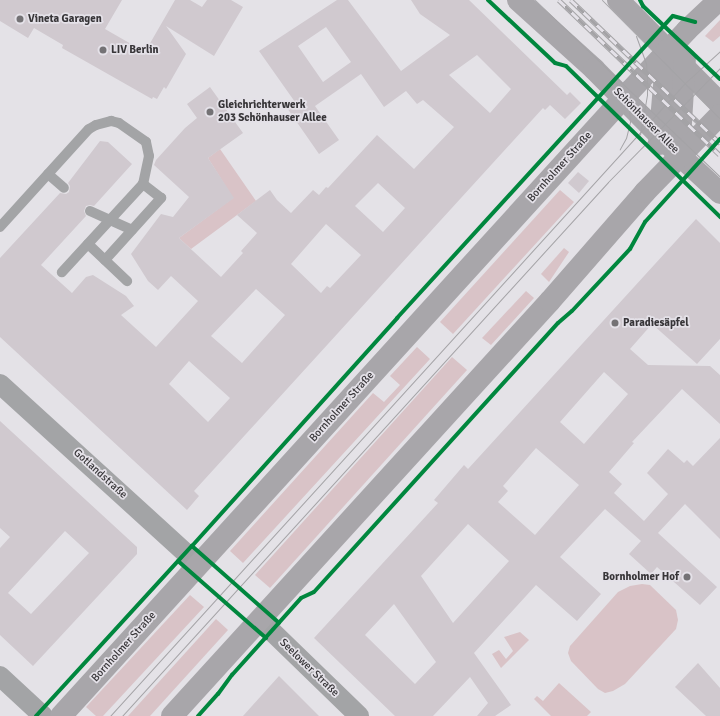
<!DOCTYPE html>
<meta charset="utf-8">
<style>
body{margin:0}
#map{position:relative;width:720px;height:716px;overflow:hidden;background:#e4e2e7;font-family:Signika,sans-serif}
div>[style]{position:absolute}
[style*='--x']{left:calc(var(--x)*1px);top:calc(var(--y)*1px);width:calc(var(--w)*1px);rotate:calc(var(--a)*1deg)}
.green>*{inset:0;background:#d9c3c7}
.building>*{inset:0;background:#d0c9cf}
.service>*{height:10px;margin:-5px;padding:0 5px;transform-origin:5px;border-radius:5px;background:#a3a4a6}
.minor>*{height:20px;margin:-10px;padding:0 10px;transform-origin:10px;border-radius:10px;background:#a3a4a6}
.primary>*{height:22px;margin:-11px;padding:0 11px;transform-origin:11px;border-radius:11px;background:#a8a6aa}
.tram>*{height:1px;margin:-0.5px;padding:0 0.5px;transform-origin:0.5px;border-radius:0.5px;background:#a4a3a6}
.rail>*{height:4.5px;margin-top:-2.25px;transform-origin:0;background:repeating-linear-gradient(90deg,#e4e1e8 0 9px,#a4a3a6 0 18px);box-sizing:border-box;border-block:1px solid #a4a3a6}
.cycleway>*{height:4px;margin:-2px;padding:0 2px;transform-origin:2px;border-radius:2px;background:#00873e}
.dots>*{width:11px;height:11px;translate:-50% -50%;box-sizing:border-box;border:2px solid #e4e1e8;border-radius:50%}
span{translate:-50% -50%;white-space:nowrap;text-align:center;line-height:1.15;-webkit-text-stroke:3.5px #e4e1e8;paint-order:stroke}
.poi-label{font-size:11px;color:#373538;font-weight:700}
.left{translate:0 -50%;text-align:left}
.right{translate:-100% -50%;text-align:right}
.street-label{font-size:11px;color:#373538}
</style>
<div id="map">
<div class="green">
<div style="clip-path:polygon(720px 20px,720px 36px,713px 42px,705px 36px)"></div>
<div style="clip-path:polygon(220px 149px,256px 201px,191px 249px,179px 238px,233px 198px,208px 158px)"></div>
<div style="clip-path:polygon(560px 190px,574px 202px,453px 334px,440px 322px)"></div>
<div style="clip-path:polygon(564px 248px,569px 252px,549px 282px,541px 274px)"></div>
<div style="clip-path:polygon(526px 291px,534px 298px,491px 345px,482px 338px)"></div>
<div style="clip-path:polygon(417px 347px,430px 359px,243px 563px,230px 551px,373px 393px,384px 402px,400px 385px,390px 376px)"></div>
<div style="clip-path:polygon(452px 357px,467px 370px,270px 588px,255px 575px)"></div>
<div style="clip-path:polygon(642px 584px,650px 585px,676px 610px,678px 620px,676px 629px,625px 684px,613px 691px,605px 693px,598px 689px,571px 661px,568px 653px,570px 646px,618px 592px,630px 586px)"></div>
<div style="clip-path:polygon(190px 595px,204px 607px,103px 716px,96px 716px,86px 707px)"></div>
<div style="clip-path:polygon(216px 619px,228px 630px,150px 716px,128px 716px)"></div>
<div style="clip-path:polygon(520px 632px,529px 640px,501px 668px,492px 654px,499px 650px,506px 659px,513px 651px,504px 637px)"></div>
<div style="clip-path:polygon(559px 683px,591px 712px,587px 716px,551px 716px,534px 699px,537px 696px,543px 701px)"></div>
</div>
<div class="building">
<div style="clip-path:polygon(0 0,122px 0,105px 29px,145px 52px,175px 0,190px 0,202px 7px,207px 0,231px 0,243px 7px,214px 56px,166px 26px,186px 54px,166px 89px,164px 87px,157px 99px,153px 97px,152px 99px,62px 48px,63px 45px,34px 28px,28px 38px,0 21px)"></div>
<div style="clip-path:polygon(evenodd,337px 0,348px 0,401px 71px,450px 35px,420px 14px,411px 0,469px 0,567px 95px,570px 92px,581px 103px,565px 119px,550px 105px,545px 110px,543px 108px,194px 491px,199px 496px,187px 510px,0 337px,0 258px,60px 193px,66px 194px,69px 192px,70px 186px,68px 183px,100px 141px,108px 142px,132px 164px,94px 206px,90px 205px,86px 206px,84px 211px,86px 216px,41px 265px,72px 293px,86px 277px,93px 275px,126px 296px,134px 306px,121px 315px,156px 347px,198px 301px,171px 276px,158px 290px,148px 281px,131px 254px,161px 214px,173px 217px,189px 197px,154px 165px,156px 160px,185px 128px,197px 118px,187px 104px,210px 87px,243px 133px,208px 158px,234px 198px,179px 238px,221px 277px,243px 253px,241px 251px,257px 233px,237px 215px,270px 190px,277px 200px,291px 213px,313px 190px,319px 195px,326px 187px,328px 188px,377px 135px,414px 169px,454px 127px,423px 100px,417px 104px,406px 91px,384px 107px,361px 74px,315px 106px,339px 140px,319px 154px,287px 108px,295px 102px,259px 51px,337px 0,326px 27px,351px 62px,323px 82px,298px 46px,326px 27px,337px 0,477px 55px,511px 89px,490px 113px,449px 75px,477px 55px,337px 0,378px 183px,405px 208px,383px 232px,355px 206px,378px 183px,337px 0,326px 224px,361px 255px,330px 288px,327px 286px,321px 293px,291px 264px,326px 224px,337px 0,256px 289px,285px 315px,242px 363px,211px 336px,256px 289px,337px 0,189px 361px,230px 398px,208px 422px,169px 384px,189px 361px)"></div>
<div style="clip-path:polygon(578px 172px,589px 181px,579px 193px,568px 183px)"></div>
<div style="clip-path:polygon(evenodd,696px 219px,720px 243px,720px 339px,697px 364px,652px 324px,630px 349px,648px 365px,710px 366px,720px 375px,720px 424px,682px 389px,632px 442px,634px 443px,609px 472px,622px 484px,614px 493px,644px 521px,668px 494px,647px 473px,668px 449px,684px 463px,687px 460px,693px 466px,720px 438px,720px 539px,685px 504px,658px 533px,717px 587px,700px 605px,657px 567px,651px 574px,629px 554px,641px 541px,605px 509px,560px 557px,601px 594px,577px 621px,536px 585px,474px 653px,511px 705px,495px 716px,477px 716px,488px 703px,470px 677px,433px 716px,395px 716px,314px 638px,438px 503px,434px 500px,464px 465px,468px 469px,696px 219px,604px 372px,628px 394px,584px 444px,560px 422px,604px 372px,696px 219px,536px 448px,579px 485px,535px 535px,498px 502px,508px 491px,503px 486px,536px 448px,696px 219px,468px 524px,509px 561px,453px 623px,421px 576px,468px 524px,696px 219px,394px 604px,436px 662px,415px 684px,365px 635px,394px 604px)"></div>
<div style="clip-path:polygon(evenodd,0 421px,137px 547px,137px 554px,33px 666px,0 635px,0 548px,10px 537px,0 528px,0 421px,65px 531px,89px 553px,31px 614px,8px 593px,65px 531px)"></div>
<div style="clip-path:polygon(698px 663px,720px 688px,720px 716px,706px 716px,675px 687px)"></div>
<div style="clip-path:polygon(279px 676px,319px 716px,243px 716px)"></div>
</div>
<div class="service">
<div style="--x:48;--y:174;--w:21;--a:41"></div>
<div style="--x:90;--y:211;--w:46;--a:24.3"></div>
<div style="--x:0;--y:227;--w:132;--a:-47.8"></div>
<div style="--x:89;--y:129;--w:8;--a:-30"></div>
<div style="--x:96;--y:125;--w:16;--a:-15"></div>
<div style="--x:111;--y:121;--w:8;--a:14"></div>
<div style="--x:119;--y:123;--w:33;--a:35"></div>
<div style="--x:146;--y:142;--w:14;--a:78"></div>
<div style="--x:149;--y:156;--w:29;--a:102"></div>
<div style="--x:143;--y:184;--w:120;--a:132.6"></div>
<div style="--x:88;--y:244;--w:54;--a:43.5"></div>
<div style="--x:105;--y:260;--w:84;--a:-47.9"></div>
<div style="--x:161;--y:198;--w:23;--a:-142"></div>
</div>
<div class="minor">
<div style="--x:0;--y:384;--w:269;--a:42.3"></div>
<div style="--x:260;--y:620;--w:138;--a:44.1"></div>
<div style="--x:0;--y:676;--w:59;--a:42.9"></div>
</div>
<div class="primary">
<div style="--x:518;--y:0;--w:103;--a:42.2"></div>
<div style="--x:594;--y:69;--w:121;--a:45.3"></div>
<div style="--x:679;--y:155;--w:56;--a:42.8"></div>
<div style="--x:618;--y:0;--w:145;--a:45.3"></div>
<div style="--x:659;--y:144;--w:94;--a:-85.1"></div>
<div style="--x:679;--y:155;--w:97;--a:-86.5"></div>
<div style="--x:61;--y:716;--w:845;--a:-47.69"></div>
<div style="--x:630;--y:91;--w:83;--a:-46.9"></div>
<div style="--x:687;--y:30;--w:44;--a:-43.2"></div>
<div style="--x:172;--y:716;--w:561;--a:-47.67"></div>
<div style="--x:550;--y:301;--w:145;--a:-48.9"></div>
<div style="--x:645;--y:192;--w:107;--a:-45.8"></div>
</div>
<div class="tram">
<div style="--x:535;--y:0;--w:256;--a:43.7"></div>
<div style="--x:602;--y:0;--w:168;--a:45.2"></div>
<div style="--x:636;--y:36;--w:29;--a:70"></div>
<div style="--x:646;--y:63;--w:15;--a:86"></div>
<div style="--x:647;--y:78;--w:17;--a:90"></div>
<div style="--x:647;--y:95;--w:40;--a:100"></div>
<div style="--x:614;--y:79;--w:33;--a:63"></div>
<div style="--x:629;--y:108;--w:14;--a:86"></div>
<div style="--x:630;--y:122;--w:16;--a:104"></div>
<div style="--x:626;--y:138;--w:13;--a:119"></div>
<div style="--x:110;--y:716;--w:855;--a:-47.75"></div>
<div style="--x:685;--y:83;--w:47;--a:-42.4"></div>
<div style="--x:122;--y:716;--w:722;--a:-47.69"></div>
<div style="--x:608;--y:182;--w:160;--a:-45.5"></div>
</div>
<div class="rail">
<div style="--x:559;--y:0;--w:223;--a:43.9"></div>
<div style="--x:571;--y:0;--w:207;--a:43.8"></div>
</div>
<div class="cycleway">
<div style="--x:488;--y:0;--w:92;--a:43.2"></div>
<div style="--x:555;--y:63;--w:11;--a:15"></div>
<div style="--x:566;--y:66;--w:216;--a:44.4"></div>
<div style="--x:640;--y:0;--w:7;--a:63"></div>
<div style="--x:643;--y:6;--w:106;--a:43.5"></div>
<div style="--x:192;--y:546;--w:116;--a:41.5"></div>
<div style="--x:178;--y:561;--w:117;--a:41.2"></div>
<div style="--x:36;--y:716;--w:231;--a:-47.5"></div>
<div style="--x:192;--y:546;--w:307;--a:-48"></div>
<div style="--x:397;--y:318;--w:409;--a:-47.6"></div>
<div style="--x:673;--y:16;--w:23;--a:15"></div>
<div style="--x:198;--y:716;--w:30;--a:-48"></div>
<div style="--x:218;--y:694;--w:24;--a:-54"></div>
<div style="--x:232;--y:675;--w:103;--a:-48.1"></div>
<div style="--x:301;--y:598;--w:14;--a:-25"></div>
<div style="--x:314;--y:592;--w:363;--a:-47.8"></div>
<div style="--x:558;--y:323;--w:18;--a:-41"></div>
<div style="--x:572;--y:311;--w:85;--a:-46.9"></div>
<div style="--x:630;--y:249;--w:31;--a:-61"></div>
<div style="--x:645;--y:222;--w:112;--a:-47.9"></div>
</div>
<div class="dots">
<div style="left:20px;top:19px;background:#747275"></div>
<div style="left:103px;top:50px;background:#747275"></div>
<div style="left:210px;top:112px;background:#747275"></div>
<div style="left:615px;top:323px;background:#747275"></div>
<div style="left:687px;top:577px;background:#747275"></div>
</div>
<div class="poi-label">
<span class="left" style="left:28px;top:19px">Vineta Garagen</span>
<span class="left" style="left:111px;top:50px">LIV Berlin</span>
<span class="left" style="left:218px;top:112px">Gleichrichterwerk<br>203 Schönhauser Allee</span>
<span class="left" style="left:623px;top:323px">Paradiesäpfel</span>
<span class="right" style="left:679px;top:577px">Bornholmer Hof</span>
</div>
<div class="street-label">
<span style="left:646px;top:121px;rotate:45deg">Schönhauser Allee</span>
<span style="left:560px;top:167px;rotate:-48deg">Bornholmer Straße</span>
<span style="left:342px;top:407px;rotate:-48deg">Bornholmer Straße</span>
<span style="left:100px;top:474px;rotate:42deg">Gotlandstraße</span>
<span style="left:124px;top:647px;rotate:-48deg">Bornholmer Straße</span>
<span style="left:309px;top:668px;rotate:44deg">Seelower Straße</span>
</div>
</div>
